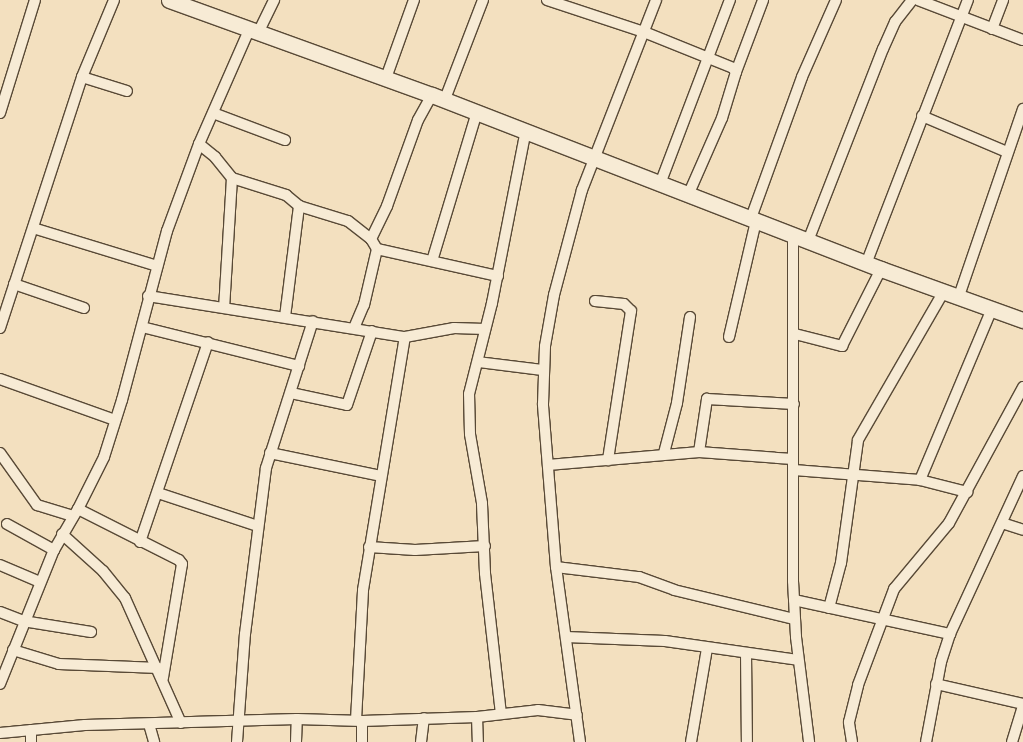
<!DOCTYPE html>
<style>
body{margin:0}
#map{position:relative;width:1023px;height:742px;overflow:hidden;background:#f3e0bf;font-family:"IM FELL French Canon",serif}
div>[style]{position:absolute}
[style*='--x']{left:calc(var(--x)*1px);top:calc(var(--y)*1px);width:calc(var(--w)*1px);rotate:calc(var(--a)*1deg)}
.roads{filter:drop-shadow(1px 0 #584936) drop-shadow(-1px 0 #584936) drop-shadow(0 1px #584936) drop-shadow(0 -1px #584936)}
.street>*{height:10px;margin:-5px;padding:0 5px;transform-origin:5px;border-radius:5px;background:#f7ebd5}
.secondary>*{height:15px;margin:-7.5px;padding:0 7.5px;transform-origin:7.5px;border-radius:7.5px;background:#f7ebd5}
span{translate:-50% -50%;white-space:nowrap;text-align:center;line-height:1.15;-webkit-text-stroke:4.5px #f7ebd5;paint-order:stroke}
</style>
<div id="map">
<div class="roads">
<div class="street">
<div style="--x:547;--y:0;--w:102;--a:18.3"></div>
<div style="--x:644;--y:32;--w:96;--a:22"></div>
<div style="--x:733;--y:68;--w:5;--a:53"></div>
<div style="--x:736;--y:72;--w:48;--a:106.9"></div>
<div style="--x:722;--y:118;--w:82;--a:113.7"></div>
<div style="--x:918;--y:0;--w:112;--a:20.9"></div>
<div style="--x:992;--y:29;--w:31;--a:-69"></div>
<div style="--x:258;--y:33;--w:37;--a:-64"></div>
<div style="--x:736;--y:72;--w:77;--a:-69.4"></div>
<div style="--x:82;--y:77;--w:47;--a:17.3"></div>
<div style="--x:386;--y:78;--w:83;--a:-70.3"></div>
<div style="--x:445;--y:99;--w:106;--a:-69"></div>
<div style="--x:0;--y:113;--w:118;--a:-72.8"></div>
<div style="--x:213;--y:113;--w:77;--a:20.6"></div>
<div style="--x:922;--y:116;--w:92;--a:23"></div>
<div style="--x:199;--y:144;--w:21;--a:39"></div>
<div style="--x:215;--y:157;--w:27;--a:51"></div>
<div style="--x:232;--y:178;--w:130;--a:93.5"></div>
<div style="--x:232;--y:178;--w:57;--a:17.5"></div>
<div style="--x:286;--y:195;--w:17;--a:40"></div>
<div style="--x:299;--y:206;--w:51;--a:17"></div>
<div style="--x:348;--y:221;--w:29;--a:38"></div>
<div style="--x:371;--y:239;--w:12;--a:59"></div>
<div style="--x:377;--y:249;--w:124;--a:12.6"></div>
<div style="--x:660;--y:184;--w:197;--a:-69.2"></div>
<div style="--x:751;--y:218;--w:150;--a:-70.1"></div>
<div style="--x:802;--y:77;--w:84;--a:-66.2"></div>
<div style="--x:33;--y:228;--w:130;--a:17"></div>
<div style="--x:793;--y:236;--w:345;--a:90"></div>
<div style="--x:793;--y:581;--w:56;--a:86.9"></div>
<div style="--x:796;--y:637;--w:106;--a:82.9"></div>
<div style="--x:371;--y:239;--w:37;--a:-64"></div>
<div style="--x:387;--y:206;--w:91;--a:-70.2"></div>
<div style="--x:418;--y:120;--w:29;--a:-61"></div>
<div style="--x:808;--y:241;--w:206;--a:-68.7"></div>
<div style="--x:883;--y:49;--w:30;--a:-66"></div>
<div style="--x:895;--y:22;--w:28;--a:-52"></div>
<div style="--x:432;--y:261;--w:156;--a:-73.2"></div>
<div style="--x:866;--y:264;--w:283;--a:-68.9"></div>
<div style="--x:14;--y:284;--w:74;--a:18.9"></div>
<div style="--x:148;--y:296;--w:260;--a:9.1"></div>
<div style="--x:405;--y:337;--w:50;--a:-10.4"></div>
<div style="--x:454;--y:328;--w:31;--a:2"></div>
<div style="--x:959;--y:296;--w:198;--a:-71.1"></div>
<div style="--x:595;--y:301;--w:29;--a:6"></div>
<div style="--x:624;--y:304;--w:10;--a:45"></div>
<div style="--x:631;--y:311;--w:151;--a:98.8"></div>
<div style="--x:285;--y:317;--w:112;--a:-82.8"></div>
<div style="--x:142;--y:327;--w:162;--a:14"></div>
<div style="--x:0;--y:328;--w:264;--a:-71.9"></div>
<div style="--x:82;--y:77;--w:83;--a:-67.4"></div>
<div style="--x:354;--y:328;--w:25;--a:-67"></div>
<div style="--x:364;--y:305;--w:57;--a:-76.9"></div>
<div style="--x:795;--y:334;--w:49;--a:14.3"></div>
<div style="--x:842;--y:346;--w:86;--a:-63.1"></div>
<div style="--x:729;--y:337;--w:119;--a:-76.9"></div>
<div style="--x:478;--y:362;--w:64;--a:7.1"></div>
<div style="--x:0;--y:379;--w:122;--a:19.6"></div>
<div style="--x:291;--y:393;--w:57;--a:12.1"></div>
<div style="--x:347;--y:405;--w:78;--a:-71.3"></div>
<div style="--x:699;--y:452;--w:54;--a:-81.4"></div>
<div style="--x:707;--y:399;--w:87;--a:3.3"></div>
<div style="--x:0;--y:453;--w:64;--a:54.6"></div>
<div style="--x:37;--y:505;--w:38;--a:17"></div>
<div style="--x:270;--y:453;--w:113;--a:11.7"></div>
<div style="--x:664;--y:453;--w:52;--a:-75.4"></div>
<div style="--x:677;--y:403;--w:87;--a:-81.4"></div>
<div style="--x:548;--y:465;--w:152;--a:-4.9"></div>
<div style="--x:699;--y:452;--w:94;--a:4.3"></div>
<div style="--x:794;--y:470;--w:126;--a:4.5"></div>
<div style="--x:920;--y:480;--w:49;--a:14.3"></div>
<div style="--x:920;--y:480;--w:186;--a:-67.2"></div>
<div style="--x:158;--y:493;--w:105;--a:18.3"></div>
<div style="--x:78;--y:509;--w:58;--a:-63.4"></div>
<div style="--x:104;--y:457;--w:60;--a:-72.5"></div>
<div style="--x:122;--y:400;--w:175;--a:-75.1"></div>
<div style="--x:167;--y:231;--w:93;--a:-69.8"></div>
<div style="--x:199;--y:144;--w:124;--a:-66.3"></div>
<div style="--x:1002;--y:523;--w:22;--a:18"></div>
<div style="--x:7;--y:524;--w:54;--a:29"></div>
<div style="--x:62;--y:534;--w:55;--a:42.1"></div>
<div style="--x:103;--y:571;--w:35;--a:51"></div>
<div style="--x:125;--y:598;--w:137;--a:65.9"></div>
<div style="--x:140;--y:542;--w:211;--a:-71.2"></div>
<div style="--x:369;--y:547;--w:46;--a:3.7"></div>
<div style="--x:415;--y:550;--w:70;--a:-3.3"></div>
<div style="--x:0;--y:565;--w:43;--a:23"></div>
<div style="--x:556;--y:567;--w:84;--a:6.9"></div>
<div style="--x:639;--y:577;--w:37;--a:20"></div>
<div style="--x:674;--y:590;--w:123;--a:13.6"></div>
<div style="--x:794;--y:600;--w:160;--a:12.3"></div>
<div style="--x:950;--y:634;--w:29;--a:108"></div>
<div style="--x:941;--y:662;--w:81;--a:100.6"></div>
<div style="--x:829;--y:608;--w:47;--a:-75.1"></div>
<div style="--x:841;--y:563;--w:124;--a:-82.1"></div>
<div style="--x:858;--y:440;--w:172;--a:-60"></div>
<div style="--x:0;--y:612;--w:25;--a:21"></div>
<div style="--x:23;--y:621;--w:69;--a:9.2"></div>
<div style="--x:950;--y:634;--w:174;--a:-65.2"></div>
<div style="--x:566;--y:637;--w:99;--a:2.3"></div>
<div style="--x:665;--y:641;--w:134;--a:8.1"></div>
<div style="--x:13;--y:650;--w:48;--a:16.9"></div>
<div style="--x:59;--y:664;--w:100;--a:2.3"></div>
<div style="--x:746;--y:653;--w:89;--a:89.4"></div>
<div style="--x:0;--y:684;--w:144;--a:-68.1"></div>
<div style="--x:54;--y:550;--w:48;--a:-59.7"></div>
<div style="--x:78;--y:509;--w:113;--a:26.8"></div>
<div style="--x:179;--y:560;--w:5;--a:53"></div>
<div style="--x:182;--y:564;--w:116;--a:99.5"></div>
<div style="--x:936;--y:684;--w:89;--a:12.9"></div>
<div style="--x:501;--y:714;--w:142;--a:-96.5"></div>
<div style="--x:485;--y:573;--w:70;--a:-92.5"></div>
<div style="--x:482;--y:503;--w:70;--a:-99.9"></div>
<div style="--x:470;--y:434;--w:40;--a:-91.4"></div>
<div style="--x:469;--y:394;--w:94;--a:-75.8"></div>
<div style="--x:492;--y:303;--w:176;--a:-78.9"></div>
<div style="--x:477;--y:717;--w:25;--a:88"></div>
<div style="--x:356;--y:720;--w:130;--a:-86.9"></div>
<div style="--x:363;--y:590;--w:256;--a:-80.6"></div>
<div style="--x:149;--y:724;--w:19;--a:74"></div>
<div style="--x:31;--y:730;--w:12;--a:90"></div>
<div style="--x:0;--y:733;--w:85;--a:-5.4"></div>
<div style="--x:85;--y:725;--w:212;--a:-1.6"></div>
<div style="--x:297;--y:719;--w:65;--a:1.8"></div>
<div style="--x:362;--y:721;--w:115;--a:-2"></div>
<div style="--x:477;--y:717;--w:61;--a:-6.5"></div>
<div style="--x:538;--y:710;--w:39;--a:7"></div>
<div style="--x:237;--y:742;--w:108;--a:-85.8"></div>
<div style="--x:245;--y:634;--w:167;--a:-82.8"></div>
<div style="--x:266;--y:468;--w:154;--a:-72.3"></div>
<div style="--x:296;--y:742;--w:23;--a:-88"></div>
<div style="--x:362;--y:742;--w:21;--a:-90"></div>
<div style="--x:421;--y:742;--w:24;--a:-83"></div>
<div style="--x:580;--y:742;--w:177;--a:-97.8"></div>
<div style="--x:556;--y:567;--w:164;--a:-94.6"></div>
<div style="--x:543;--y:404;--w:58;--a:-88"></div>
<div style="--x:545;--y:346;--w:52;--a:-80"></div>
<div style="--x:554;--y:295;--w:109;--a:-75.1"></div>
<div style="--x:582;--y:190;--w:204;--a:-68.7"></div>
<div style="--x:691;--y:742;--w:95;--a:-80.3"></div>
<div style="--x:852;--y:742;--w:20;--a:-99"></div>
<div style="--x:849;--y:722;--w:38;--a:-76"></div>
<div style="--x:858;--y:685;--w:103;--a:-69.4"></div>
<div style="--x:894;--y:589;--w:86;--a:-50.2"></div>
<div style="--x:949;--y:523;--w:155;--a:-61.4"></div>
<div style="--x:1012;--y:742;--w:39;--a:-73"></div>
</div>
<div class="secondary">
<div style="--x:169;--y:0;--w:280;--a:19.9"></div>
<div style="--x:432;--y:95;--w:482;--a:21.2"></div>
<div style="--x:881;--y:269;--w:151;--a:19.8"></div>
</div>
</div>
</div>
